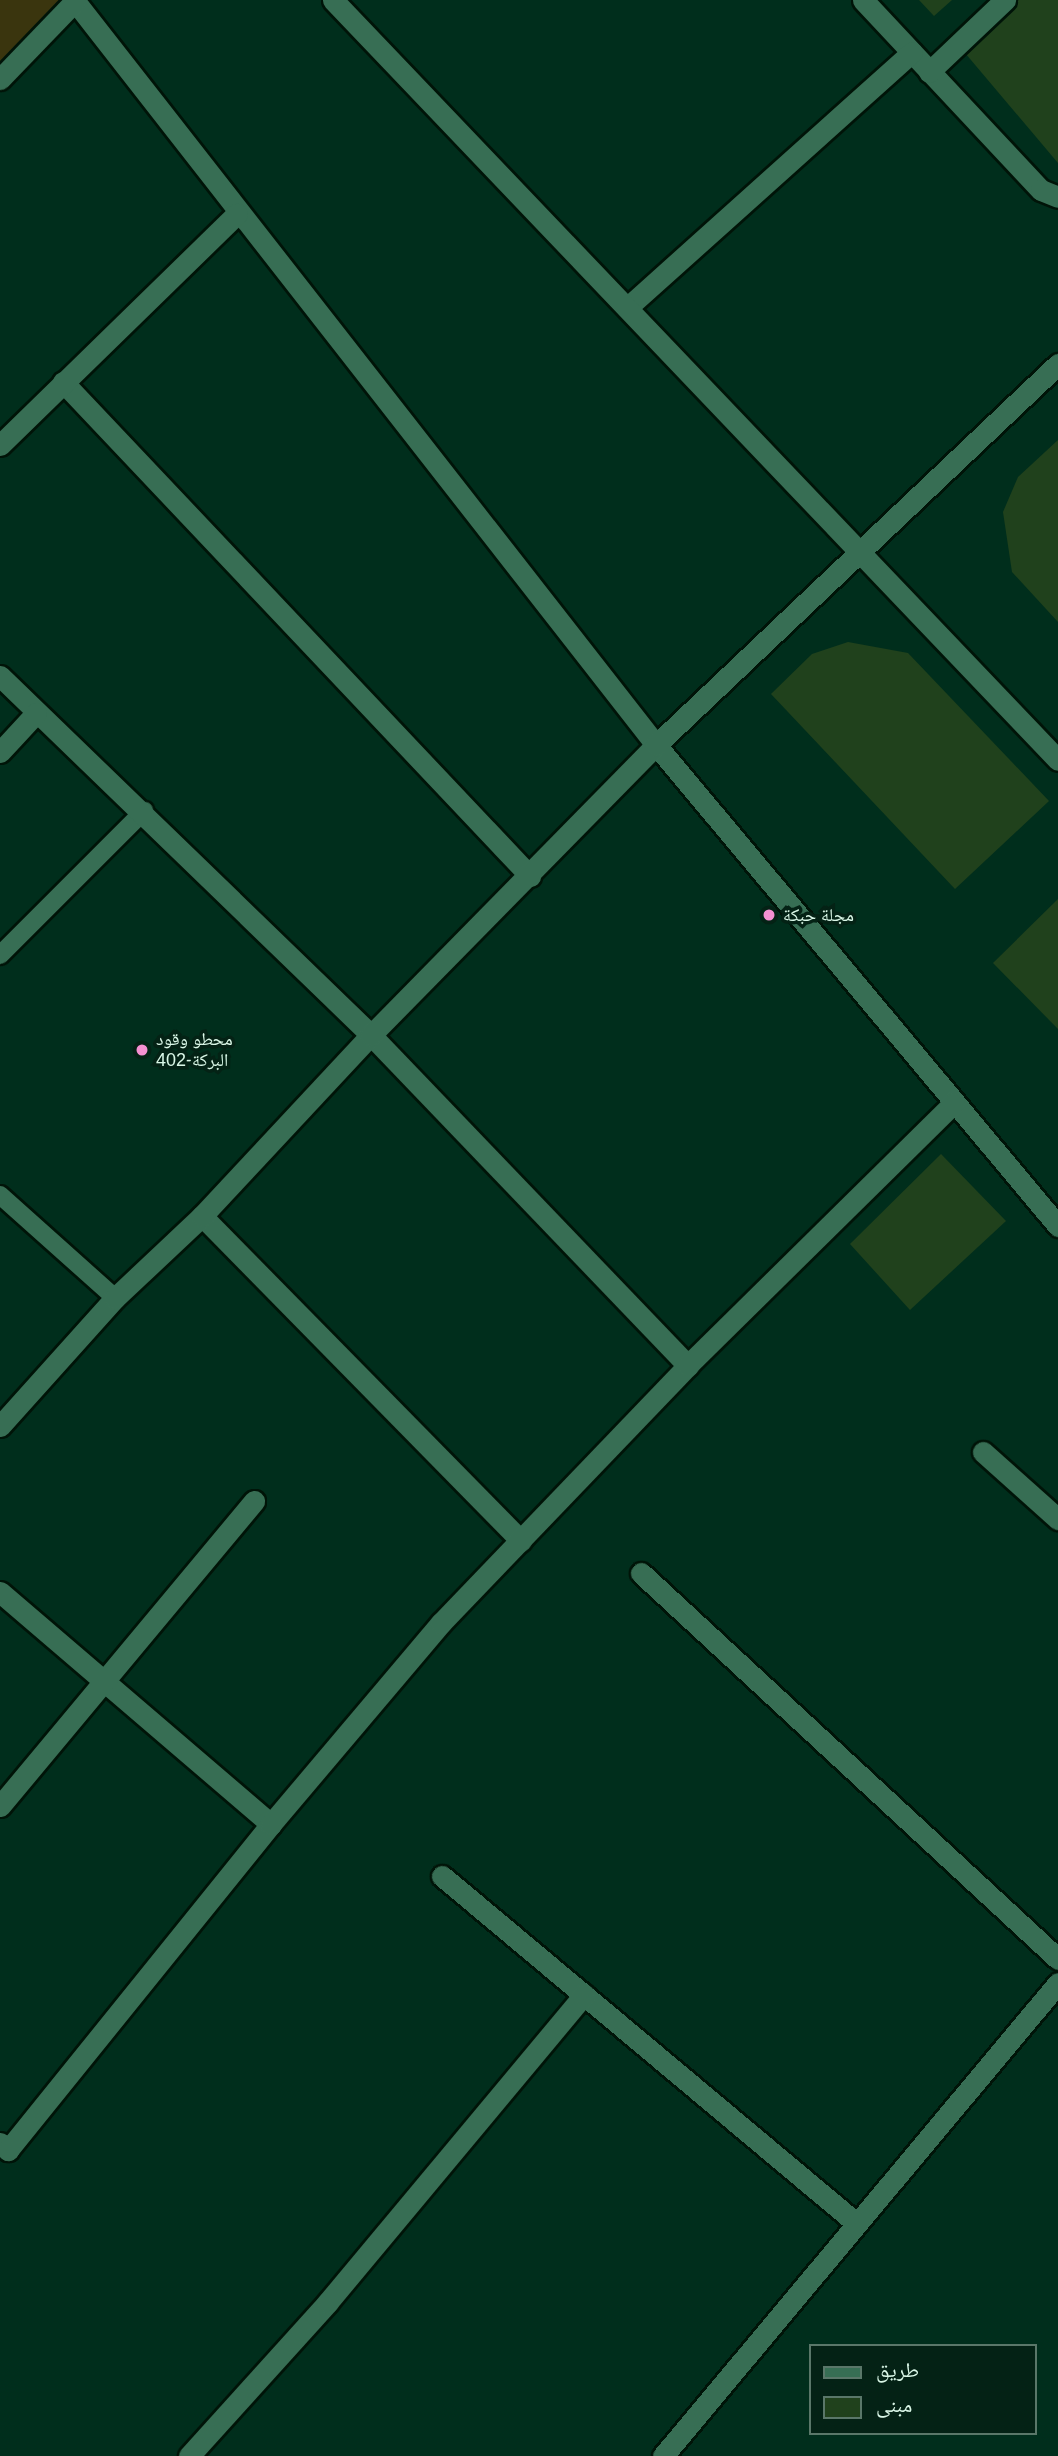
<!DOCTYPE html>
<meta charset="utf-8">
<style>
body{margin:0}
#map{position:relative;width:1058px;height:2456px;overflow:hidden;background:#002e1c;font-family:Arial,"Noto Naskh Arabic",sans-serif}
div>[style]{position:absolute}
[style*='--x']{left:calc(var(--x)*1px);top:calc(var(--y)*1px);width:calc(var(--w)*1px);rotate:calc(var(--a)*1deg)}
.green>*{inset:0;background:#3a350e}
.building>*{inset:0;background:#20411c}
.roads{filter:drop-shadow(2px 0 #001408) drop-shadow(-2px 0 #001408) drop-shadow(0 2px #001408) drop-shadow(0 -2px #001408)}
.lane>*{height:18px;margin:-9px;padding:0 9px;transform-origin:9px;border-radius:9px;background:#376e54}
.street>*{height:21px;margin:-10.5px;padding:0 10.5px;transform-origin:10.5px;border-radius:10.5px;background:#376e54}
.secondary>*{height:21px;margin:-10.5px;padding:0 10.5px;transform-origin:10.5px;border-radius:10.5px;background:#376e54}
.dots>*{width:19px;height:19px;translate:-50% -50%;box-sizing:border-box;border:4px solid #042215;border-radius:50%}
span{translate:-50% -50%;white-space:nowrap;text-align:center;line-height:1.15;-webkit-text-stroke:7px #042215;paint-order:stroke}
.poi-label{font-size:18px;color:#daf7e7}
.left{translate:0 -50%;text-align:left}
.legend{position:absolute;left:809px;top:2344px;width:228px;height:91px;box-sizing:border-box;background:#042215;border:2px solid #5a7769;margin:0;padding:9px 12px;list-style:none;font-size:21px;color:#daf7e7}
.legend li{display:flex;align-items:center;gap:14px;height:35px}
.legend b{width:35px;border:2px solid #5a7769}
</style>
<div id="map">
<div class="green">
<div style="clip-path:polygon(0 0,68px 0,0 74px)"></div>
</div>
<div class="building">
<div style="clip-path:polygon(919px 0,952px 0,934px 16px)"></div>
<div style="clip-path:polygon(1016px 0,1058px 0,1058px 163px,960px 47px)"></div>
<div style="clip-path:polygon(1058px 440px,1058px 622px,1012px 572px,1003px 512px,1018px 477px)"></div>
<div style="clip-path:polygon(848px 642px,908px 653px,1049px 801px,955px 889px,771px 694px,812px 654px)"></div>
<div style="clip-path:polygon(1058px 899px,1058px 1029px,993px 963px)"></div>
<div style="clip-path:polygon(941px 1154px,1006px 1221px,910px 1310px,850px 1244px)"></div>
</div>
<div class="roads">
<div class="lane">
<div style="--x:0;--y:955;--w:204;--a:-45"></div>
<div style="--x:0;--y:1195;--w:154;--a:41.8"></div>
</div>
<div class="street">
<div style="--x:74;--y:0;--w:945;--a:52"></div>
<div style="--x:656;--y:745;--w:627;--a:50.11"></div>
<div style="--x:863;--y:0;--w:260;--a:46.9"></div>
<div style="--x:1041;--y:190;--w:18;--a:22"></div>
<div style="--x:929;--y:72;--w:105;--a:-43.5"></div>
<div style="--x:0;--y:79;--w:108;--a:-46.1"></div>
<div style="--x:629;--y:306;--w:380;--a:-41.9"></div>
<div style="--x:63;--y:382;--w:680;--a:46.61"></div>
<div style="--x:0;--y:445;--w:331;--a:-44.3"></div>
<div style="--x:0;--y:676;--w:516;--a:44.06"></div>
<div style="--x:371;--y:1035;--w:458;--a:46.2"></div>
<div style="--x:0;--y:752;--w:53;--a:-47.3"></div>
<div style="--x:202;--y:1216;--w:455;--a:45.5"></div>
<div style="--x:983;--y:1452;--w:101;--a:41.8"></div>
<div style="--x:641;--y:1573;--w:568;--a:42.79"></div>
<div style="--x:0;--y:1592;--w:357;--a:40.6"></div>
<div style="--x:0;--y:1806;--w:397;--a:-50.2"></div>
<div style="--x:442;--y:1876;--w:539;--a:39.96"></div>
<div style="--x:0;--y:2143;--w:11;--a:41"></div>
<div style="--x:8;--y:2150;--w:419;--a:-51.1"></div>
<div style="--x:271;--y:1824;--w:263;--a:-49.8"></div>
<div style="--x:441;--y:1623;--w:357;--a:-46.2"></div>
<div style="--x:688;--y:1365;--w:373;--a:-44.6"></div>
<div style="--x:189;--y:2456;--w:207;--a:-47.9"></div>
<div style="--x:328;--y:2302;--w:400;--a:-50.2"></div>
<div style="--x:663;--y:2456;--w:616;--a:-50.13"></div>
</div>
<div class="secondary">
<div style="--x:333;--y:0;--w:1050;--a:46.35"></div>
<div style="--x:0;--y:1426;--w:172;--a:-48.1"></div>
<div style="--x:115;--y:1298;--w:120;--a:-43.3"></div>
<div style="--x:202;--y:1216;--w:248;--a:-47"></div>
<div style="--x:371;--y:1035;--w:407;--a:-45.5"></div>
<div style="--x:656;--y:745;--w:554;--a:-43.46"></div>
</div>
</div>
<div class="dots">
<div style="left:769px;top:915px;background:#f590d1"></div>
<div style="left:142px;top:1050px;background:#f590d1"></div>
</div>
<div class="poi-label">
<span class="left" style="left:783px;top:915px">مجلة حبكة</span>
<span class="left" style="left:156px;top:1050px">محطو وقود<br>402-البركة</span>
</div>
<ul class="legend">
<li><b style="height:9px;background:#376e54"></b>طريق</li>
<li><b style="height:19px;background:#20411c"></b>مبنى</li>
</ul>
</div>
